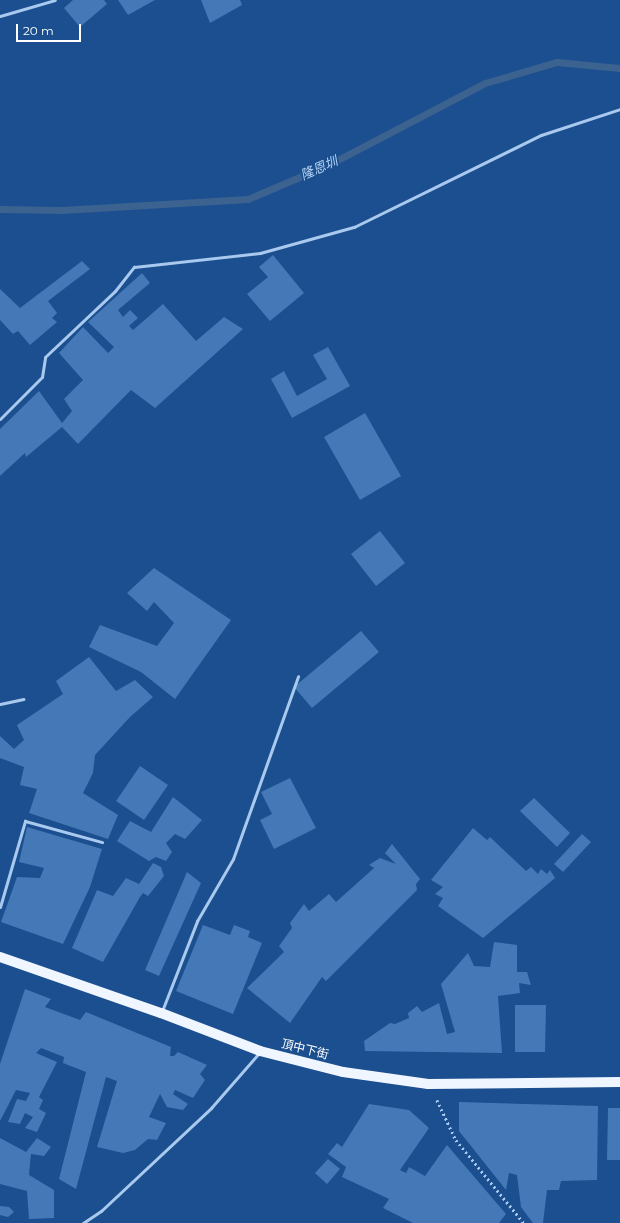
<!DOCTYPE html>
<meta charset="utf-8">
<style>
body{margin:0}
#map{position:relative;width:620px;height:1223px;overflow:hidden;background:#1b4f8f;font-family:Montserrat,"Noto Sans TC",sans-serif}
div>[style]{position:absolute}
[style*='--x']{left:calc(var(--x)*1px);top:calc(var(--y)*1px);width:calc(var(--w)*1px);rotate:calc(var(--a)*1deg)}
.stream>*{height:7px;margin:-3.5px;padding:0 3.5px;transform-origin:3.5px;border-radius:3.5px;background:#3c6290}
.building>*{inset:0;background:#4478b7}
.path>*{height:2.5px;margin-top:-1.25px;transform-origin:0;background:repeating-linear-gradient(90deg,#a9c9ee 0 2px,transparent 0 5px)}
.service>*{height:3px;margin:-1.5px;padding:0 1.5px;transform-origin:1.5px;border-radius:1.5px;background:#a9c9ee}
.primary>*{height:10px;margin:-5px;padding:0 5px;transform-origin:5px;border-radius:5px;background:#f0f6ff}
span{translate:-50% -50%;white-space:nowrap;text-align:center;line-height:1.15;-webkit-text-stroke:3.5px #1b4f8f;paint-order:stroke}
.street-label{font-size:12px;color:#fff}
.water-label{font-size:13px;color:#b5d3f5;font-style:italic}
.scale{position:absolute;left:16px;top:24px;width:65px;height:18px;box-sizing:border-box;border:2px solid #fff;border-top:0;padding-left:5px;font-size:12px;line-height:14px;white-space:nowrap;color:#fff;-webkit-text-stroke:3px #1b4f8f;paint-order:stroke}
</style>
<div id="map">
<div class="stream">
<div style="--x:0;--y:209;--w:62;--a:0.9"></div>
<div style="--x:62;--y:210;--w:186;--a:-3.4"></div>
<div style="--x:248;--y:199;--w:89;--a:-23.1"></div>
<div style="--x:330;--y:164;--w:175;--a:-27.6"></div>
<div style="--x:485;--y:83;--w:75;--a:-16.3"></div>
<div style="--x:557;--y:62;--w:63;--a:5.4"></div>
</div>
<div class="building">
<div style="clip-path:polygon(73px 0,104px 0,107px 4px,80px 27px,64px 8px)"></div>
<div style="clip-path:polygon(118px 0,155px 0,128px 15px)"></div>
<div style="clip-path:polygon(201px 0,240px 0,242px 5px,210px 23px)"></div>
<div style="clip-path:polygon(273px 255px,304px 293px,270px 321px,247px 294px,268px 277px,259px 267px)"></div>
<div style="clip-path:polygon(82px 261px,90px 269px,48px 301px,57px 313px,52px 318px,57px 322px,30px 345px,18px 331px,13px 334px,0 320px,0 289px,20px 308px)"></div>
<div style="clip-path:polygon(142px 273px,150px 283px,118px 310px,123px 317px,130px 310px,138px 318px,129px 326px,133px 330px,163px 304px,196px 341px,224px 317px,243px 329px,155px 408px,131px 390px,78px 444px,62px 427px,26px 457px,25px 453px,0 476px,0 429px,39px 391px,62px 423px,72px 411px,64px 399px,83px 380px,59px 353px,83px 327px,108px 353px,114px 347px,88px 322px)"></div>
<div style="clip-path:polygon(328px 347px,350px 386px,292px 418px,271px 379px,284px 371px,297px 396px,327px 379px,313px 355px)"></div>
<div style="clip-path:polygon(365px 413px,401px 476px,360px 500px,324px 437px)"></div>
<div style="clip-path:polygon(380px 531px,405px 563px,376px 586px,351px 554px)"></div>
<div style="clip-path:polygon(154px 568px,231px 620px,175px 699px,141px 672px,89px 647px,100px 625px,157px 646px,174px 623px,154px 602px,147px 611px,127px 593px)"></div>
<div style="clip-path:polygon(361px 631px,379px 652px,312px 708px,294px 687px)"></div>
<div style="clip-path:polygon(89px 657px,116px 691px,135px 680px,153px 697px,130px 717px,95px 755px,93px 773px,83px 793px,118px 815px,108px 839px,29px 813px,37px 789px,20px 785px,24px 767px,0 758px,0 736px,14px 749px,24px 740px,17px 725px,63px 694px,56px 681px)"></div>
<div style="clip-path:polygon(140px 766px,168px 785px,144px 820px,116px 801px)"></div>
<div style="clip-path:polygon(290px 778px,316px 828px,274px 849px,260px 820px,272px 814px,261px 792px)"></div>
<div style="clip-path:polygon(173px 797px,202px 820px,185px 839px,175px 834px,166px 843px,172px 852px,166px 861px,156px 857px,149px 861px,117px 841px,130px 821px,151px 832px)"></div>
<div style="clip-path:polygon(534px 798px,570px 833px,557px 847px,520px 811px)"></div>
<div style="clip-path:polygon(27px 827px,102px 849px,90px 887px,63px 944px,1px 922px,17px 877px,40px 878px,44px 868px,19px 862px)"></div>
<div style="clip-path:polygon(473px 828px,487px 840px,490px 837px,526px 871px,531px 867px,538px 874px,541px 869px,547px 874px,550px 870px,555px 878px,483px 938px,438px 906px,443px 898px,435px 894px,443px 887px,431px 880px)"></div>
<div style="clip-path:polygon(582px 834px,591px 842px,563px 872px,554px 864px)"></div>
<div style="clip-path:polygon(392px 844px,420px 879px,416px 884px,417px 890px,326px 981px,322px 977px,290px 1023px,247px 988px,284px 952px,279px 946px,292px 928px,290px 923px,304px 904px,309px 911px,329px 894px,336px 902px,374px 868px,369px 865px,380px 858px,396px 864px,385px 853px)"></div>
<div style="clip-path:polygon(153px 863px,161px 867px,164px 876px,148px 896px,143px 893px,140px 897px,103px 962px,72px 948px,97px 890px,113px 896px,126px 878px,139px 884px)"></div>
<div style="clip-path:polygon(187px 872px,201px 883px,159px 976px,145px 970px)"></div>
<div style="clip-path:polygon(203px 925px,230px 935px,234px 925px,250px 931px,248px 937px,262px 943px,233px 1014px,176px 991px)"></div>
<div style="clip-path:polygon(494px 942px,517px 945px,517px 972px,527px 972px,531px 985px,519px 983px,520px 993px,498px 996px,502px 1053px,365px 1051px,364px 1041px,390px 1023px,395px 1024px,409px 1018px,408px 1013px,417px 1006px,422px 1012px,439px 1003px,447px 1034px,455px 1032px,441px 984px,468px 953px,474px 966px,490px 967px)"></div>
<div style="clip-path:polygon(25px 989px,51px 999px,45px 1007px,80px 1020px,86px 1012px,171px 1047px,170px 1056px,174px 1056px,178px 1052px,207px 1065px,200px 1074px,205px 1080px,193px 1098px,175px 1090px,173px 1094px,188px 1104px,183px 1110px,167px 1107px,160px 1094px,149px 1117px,166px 1123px,157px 1140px,148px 1139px,135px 1150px,123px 1153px,97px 1147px,117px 1081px,106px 1077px,76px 1189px,59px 1179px,86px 1072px,63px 1063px,64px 1057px,41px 1048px,36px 1053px,57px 1062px,39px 1097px,43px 1100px,39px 1109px,46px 1113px,37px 1132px,25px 1128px,33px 1117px,25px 1113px,20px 1124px,8px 1122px,17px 1099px,26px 1101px,30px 1093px,16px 1090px,0 1121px,0 1064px)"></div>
<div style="clip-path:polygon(515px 1005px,546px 1005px,545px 1052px,515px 1052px)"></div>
<div style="clip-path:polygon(459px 1102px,598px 1106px,597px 1180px,561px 1181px,559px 1190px,547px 1190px,543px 1223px,533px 1223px,521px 1207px,517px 1175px,509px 1173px,506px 1190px,459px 1131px)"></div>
<div style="clip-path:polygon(369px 1104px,409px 1110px,429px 1128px,400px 1170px,406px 1173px,409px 1167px,425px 1176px,447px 1145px,506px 1214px,499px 1223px,413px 1223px,383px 1208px,389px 1199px,342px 1177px,346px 1167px,328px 1154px,337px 1143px,342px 1147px)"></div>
<div style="clip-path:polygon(608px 1108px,620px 1108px,620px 1160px,607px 1160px)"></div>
<div style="clip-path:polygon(0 1138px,26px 1152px,37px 1138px,51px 1147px,44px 1156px,31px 1154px,29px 1175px,54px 1190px,54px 1218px,29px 1219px,27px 1191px,0 1184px)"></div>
<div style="clip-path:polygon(328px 1159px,340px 1169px,327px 1184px,315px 1173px)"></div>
<div style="clip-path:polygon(0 1206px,9px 1207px,14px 1212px,8px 1217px,0 1215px)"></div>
</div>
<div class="path">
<div style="--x:437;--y:1100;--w:44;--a:64.6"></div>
<div style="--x:456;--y:1140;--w:107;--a:50.7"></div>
</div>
<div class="service">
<div style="--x:0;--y:16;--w:57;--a:-16.2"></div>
<div style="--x:0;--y:419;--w:59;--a:-45"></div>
<div style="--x:42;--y:377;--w:20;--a:-81"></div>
<div style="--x:45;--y:357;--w:96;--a:-43.3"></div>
<div style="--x:115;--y:291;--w:31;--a:-52"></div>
<div style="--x:134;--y:267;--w:127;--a:-6.3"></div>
<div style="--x:260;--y:253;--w:98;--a:-15.5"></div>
<div style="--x:354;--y:227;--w:208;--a:-26.2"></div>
<div style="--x:541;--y:135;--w:83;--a:-18.2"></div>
<div style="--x:0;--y:704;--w:24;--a:-12"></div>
<div style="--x:0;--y:907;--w:90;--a:-73.8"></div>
<div style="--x:25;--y:821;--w:80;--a:15.3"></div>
<div style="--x:162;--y:1011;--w:97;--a:-68.7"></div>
<div style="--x:197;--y:921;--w:72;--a:-59.9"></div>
<div style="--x:233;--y:859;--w:194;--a:-70.4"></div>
<div style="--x:83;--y:1223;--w:22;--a:-34"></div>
<div style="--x:101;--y:1211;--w:151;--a:-43.1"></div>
<div style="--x:211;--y:1108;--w:73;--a:-48.9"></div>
</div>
<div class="primary">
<div style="--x:0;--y:957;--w:170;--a:19.2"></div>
<div style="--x:161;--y:1013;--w:106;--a:21"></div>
<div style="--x:260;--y:1051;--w:86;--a:14.2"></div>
<div style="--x:343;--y:1072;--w:86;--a:8"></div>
<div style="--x:428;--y:1084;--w:192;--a:-0.6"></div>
</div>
<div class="street-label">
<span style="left:305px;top:1049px;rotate:14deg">頂中下街</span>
</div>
<div class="water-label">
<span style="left:319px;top:168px;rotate:-24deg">隆恩圳</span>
</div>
<div class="scale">20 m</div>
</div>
